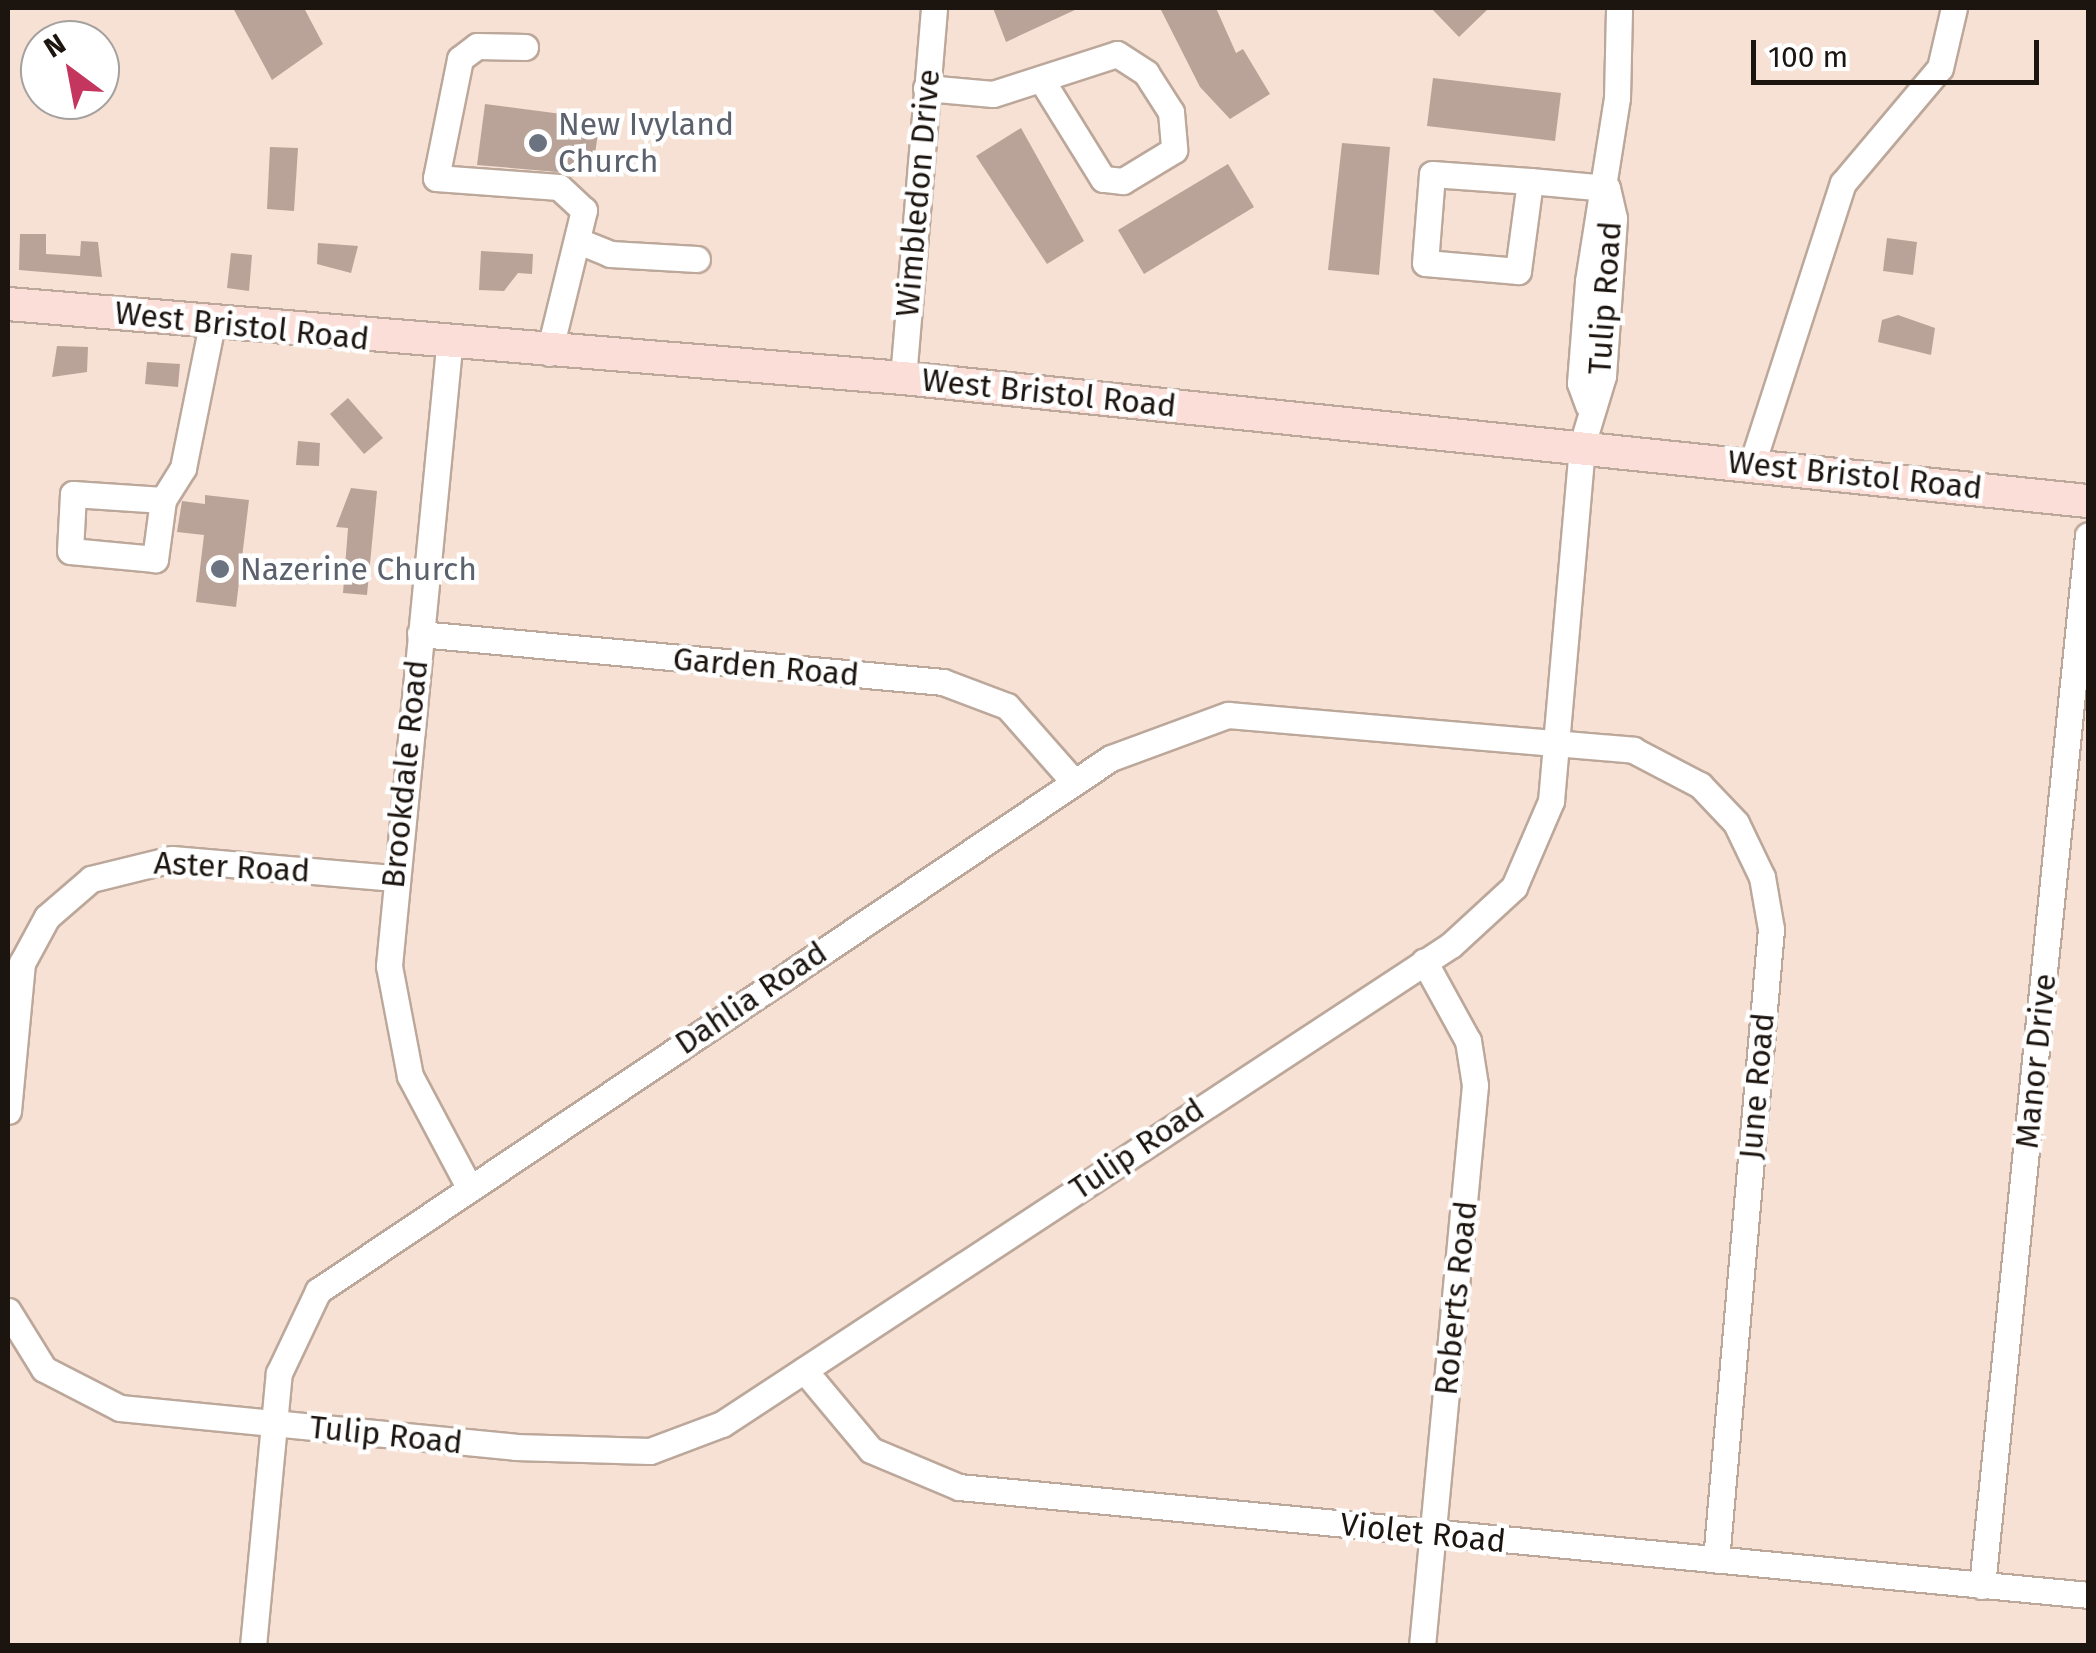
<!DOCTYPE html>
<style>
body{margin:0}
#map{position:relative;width:2096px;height:1653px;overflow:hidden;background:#f7e1d4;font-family:"Fira Sans",sans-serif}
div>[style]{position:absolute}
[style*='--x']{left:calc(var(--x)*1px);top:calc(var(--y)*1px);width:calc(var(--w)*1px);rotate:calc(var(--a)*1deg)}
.building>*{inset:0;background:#b9a398}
.roads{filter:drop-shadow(2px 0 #bca89b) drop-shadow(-2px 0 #bca89b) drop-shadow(0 2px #bca89b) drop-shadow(0 -2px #bca89b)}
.minor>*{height:25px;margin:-12.5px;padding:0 12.5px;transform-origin:12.5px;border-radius:12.5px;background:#fff}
.major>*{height:32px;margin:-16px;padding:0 16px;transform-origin:16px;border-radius:16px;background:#fcded8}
.dots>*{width:28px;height:28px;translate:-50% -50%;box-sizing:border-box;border:5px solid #fff;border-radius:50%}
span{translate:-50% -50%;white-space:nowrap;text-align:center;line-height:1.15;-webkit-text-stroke:9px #fff;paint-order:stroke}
.worship-label{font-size:32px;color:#5b616d}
.left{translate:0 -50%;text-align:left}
.street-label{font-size:32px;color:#1b140f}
.frame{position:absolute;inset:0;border:10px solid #1b140f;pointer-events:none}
.north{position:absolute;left:20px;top:20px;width:100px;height:100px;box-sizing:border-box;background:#fff;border:2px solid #a4a19f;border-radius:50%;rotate:328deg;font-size:28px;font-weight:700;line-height:40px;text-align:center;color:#1b140f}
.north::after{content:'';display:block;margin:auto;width:35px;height:45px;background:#c5365f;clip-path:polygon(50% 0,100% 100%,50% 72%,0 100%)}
.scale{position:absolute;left:1751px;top:40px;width:288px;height:45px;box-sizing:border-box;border:5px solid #1b140f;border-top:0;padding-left:12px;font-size:30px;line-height:35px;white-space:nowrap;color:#1b140f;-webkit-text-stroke:8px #fff;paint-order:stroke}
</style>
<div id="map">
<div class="building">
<div style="clip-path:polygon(233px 8px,304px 8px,323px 44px,272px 80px)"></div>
<div style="clip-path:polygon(993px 8px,1077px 8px,1077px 9px,1006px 42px)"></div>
<div style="clip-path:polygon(1160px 8px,1216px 8px,1236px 53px,1243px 49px,1270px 94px,1230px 119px,1200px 87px)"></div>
<div style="clip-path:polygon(1431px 8px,1489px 8px,1459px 37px)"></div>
<div style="clip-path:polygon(1433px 78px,1561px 93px,1555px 141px,1427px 126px)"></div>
<div style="clip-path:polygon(485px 104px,600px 119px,592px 175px,477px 165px)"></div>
<div style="clip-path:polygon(1021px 128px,1084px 241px,1047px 264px,976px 156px)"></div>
<div style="clip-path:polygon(1342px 143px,1390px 147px,1379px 275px,1328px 270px)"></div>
<div style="clip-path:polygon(270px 147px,298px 148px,294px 211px,267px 209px)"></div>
<div style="clip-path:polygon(1228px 164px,1254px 207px,1144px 274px,1118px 230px)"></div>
<div style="clip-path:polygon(20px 234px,46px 234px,46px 254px,80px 256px,81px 241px,98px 242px,102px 277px,19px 270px)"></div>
<div style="clip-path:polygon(1887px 238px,1917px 242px,1913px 275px,1883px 271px)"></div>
<div style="clip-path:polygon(318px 243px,358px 246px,351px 273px,317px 264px)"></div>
<div style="clip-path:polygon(481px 251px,533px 254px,532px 274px,518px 273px,504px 291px,479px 290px)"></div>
<div style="clip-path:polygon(231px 253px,252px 255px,249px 291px,227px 288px)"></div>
<div style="clip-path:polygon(1898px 315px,1935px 328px,1931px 355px,1878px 342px,1882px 320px)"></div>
<div style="clip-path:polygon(57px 346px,88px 347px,87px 372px,52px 377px)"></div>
<div style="clip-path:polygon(147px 362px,180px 364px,178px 387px,145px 384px)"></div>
<div style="clip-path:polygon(348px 398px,383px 438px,364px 454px,330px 414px)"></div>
<div style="clip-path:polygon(298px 441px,320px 443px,319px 466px,296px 465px)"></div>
<div style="clip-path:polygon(351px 488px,377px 491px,367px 595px,343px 593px,348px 528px,336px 527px)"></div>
<div style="clip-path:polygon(205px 495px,249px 500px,236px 607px,196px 602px,204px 535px,177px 532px,182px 501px,205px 504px)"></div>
</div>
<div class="roads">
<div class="minor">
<div style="--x:525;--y:47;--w:48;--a:-178.8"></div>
<div style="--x:477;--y:46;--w:21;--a:143"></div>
<div style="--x:460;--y:59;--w:121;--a:101.4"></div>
<div style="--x:436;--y:178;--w:123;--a:4.2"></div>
<div style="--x:559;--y:187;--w:34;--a:43"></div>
<div style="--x:584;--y:210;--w:147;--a:103.8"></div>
<div style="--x:926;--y:88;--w:67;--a:5.1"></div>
<div style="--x:993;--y:94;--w:130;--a:-17.9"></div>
<div style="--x:1117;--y:54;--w:35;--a:33"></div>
<div style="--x:1146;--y:73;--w:46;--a:57.3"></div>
<div style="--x:1171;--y:112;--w:38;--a:85"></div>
<div style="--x:1174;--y:150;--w:60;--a:148.7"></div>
<div style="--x:1123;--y:181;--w:20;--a:-174"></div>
<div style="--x:1103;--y:179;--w:118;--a:-121.8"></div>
<div style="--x:1432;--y:174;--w:98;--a:4.1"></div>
<div style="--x:1530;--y:181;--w:91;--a:97.6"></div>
<div style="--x:1518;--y:271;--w:93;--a:-175.1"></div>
<div style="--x:1425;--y:263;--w:89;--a:-85.5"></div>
<div style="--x:1530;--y:181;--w:77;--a:5.2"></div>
<div style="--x:581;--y:242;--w:31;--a:22"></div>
<div style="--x:610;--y:254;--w:87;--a:3.3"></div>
<div style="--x:449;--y:347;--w:622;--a:95.54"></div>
<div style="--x:389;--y:966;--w:112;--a:79.2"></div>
<div style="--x:410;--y:1076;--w:123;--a:62"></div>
<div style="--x:903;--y:378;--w:371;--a:-85.2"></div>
<div style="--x:1588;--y:405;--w:23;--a:-110"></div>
<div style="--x:1580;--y:383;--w:102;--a:-85.5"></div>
<div style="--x:1588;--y:281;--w:185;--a:-81"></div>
<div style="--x:1617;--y:98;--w:90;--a:-88.7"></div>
<div style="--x:1752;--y:464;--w:295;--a:-72.1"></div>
<div style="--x:1843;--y:183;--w:150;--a:-49.9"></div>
<div style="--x:1940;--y:68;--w:62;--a:-76.9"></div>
<div style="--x:163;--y:500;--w:60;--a:97.7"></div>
<div style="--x:155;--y:559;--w:85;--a:-174.6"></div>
<div style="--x:70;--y:551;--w:57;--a:-87"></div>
<div style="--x:73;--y:494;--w:90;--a:3.8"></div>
<div style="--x:163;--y:500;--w:38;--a:-58"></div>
<div style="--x:183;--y:468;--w:147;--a:-78.6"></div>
<div style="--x:420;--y:634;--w:525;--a:5.24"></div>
<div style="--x:943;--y:682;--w:68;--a:20.6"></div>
<div style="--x:1007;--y:706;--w:101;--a:48.6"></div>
<div style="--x:8;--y:1111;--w:149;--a:-84.6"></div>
<div style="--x:22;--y:963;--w:52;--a:-61.5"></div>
<div style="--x:47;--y:917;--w:58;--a:-40.8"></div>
<div style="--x:91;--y:879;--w:83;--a:-13.9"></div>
<div style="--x:172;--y:859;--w:224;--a:4.9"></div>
<div style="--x:8;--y:1311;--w:68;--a:58.2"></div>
<div style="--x:44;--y:1369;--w:85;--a:27.2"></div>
<div style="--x:120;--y:1408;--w:397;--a:5.6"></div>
<div style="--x:515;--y:1447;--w:135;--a:1.7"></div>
<div style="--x:650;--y:1451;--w:77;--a:-20.6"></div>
<div style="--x:722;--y:1424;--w:872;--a:-33.31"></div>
<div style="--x:1451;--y:945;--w:86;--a:-42.6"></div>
<div style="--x:1514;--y:887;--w:94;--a:-66.7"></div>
<div style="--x:1551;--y:801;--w:357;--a:-85"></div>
<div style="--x:1582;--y:445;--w:72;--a:-73.1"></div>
<div style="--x:1603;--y:376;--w:158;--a:-86"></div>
<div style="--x:1614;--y:218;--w:31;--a:-103"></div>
<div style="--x:804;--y:1370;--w:104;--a:50.1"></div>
<div style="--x:871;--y:1450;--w:95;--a:22.8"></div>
<div style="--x:959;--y:1487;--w:1134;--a:5.46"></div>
<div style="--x:1982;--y:1586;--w:1056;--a:-84.24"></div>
<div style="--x:253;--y:1646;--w:274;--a:-84.6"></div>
<div style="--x:279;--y:1373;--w:91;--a:-64.6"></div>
<div style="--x:318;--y:1291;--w:955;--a:-33.91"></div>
<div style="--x:1111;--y:758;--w:125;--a:-20.2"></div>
<div style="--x:1228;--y:715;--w:407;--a:4.9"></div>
<div style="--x:1633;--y:750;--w:76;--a:27.6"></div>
<div style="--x:1700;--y:785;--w:52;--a:46.5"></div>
<div style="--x:1736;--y:823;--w:60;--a:64.3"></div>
<div style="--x:1762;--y:877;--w:53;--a:80.2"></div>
<div style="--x:1771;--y:929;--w:633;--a:94.98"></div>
<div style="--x:1422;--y:1646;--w:563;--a:-84.6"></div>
<div style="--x:1475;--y:1085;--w:45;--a:-99"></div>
<div style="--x:1468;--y:1041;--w:91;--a:-118.8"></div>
</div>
<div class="major">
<div style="--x:8;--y:304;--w:898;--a:4.73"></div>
<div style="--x:903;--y:378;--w:1191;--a:5.93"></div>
</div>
</div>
<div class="dots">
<div style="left:538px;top:143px;background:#6b7280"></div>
<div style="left:220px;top:569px;background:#6b7280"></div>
</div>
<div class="worship-label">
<span class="left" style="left:558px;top:143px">New Ivyland<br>Church</span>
<span class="left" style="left:240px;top:569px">Nazerine Church</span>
</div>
<div class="street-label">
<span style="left:918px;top:193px;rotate:-85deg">Wimbledon Drive</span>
<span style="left:1605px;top:298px;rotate:-86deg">Tulip Road</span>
<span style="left:242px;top:326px;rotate:6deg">West Bristol Road</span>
<span style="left:1049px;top:393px;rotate:6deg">West Bristol Road</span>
<span style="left:1855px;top:475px;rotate:6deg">West Bristol Road</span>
<span style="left:766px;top:667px;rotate:5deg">Garden Road</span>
<span style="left:405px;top:774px;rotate:-84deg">Brookdale Road</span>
<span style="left:232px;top:867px;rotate:3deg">Aster Road</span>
<span style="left:751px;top:998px;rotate:-34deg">Dahlia Road</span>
<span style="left:2036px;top:1061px;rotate:-84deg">Manor Drive</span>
<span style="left:1757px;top:1086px;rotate:-85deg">June Road</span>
<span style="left:1137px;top:1149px;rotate:-34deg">Tulip Road</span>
<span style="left:1456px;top:1298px;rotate:-84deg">Roberts Road</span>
<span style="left:386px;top:1435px;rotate:6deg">Tulip Road</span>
<span style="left:1423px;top:1533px;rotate:6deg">Violet Road</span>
</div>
<div class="frame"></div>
<div class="north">N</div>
<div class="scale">100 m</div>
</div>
